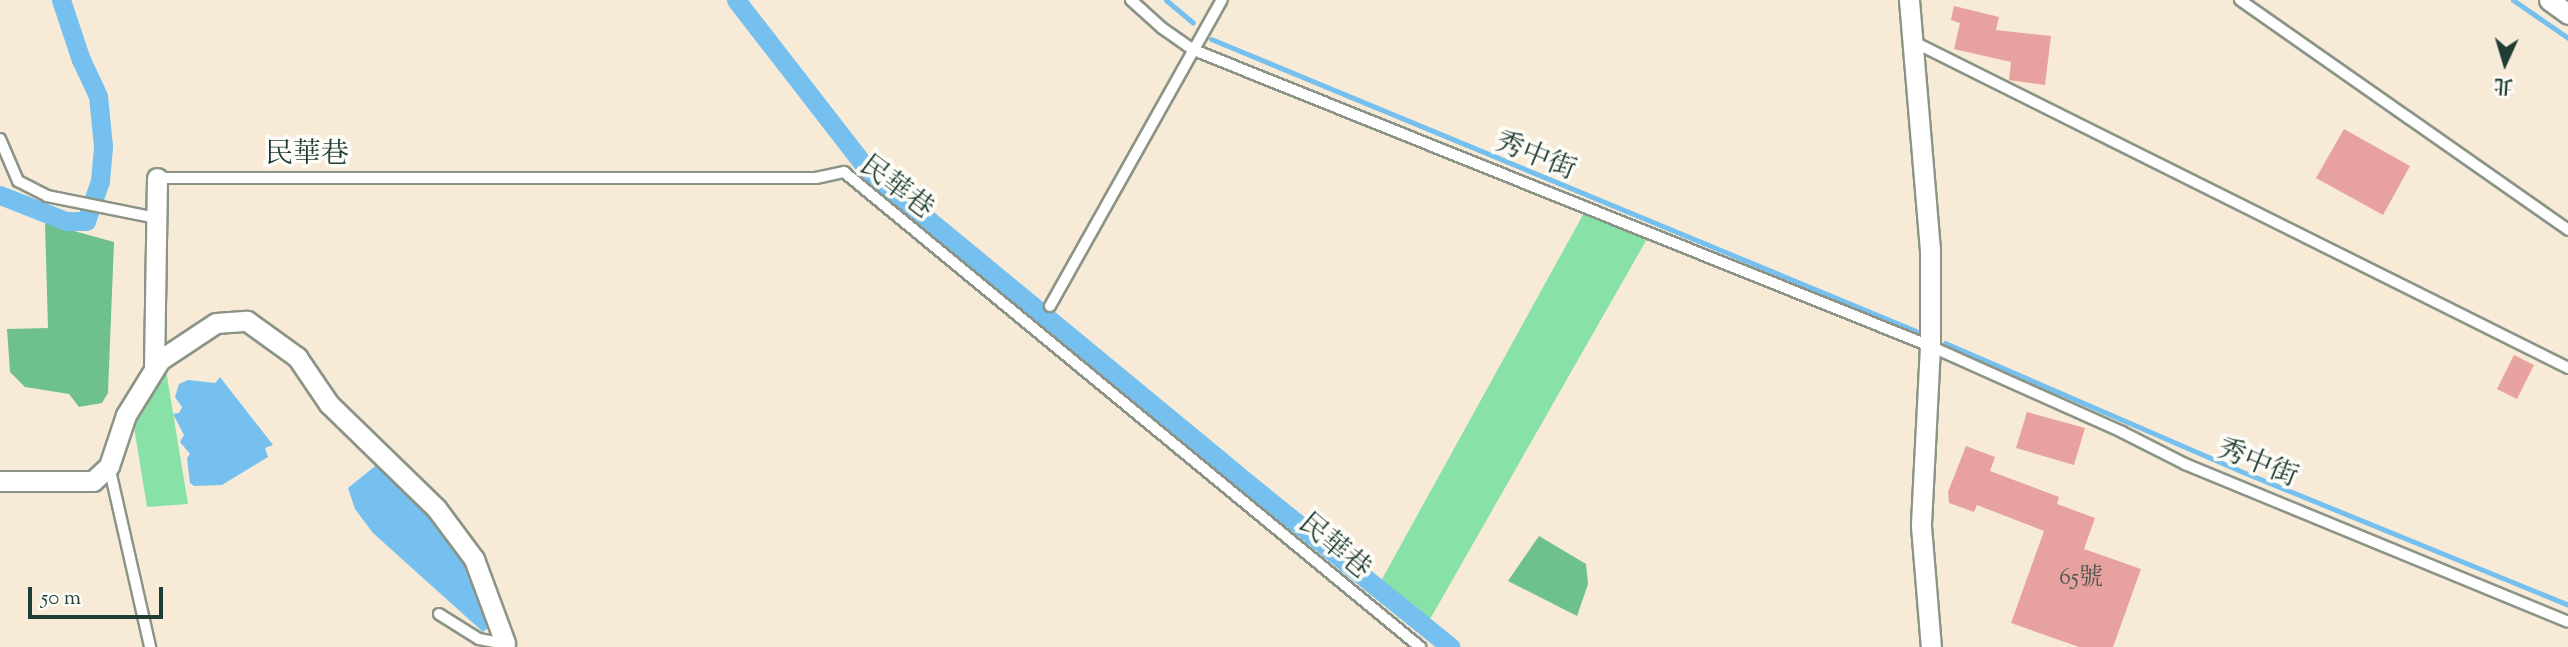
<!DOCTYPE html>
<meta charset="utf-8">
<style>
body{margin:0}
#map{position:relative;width:2568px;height:647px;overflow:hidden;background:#f7ebd8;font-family:"Sorts Mill Goudy","Noto Serif TC",serif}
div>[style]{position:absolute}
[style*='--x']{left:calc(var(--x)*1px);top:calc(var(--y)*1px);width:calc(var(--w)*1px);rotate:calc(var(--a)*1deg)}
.green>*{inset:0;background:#88e2a7}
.forest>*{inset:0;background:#6ec08c}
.water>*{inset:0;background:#75c0ee}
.stream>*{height:5px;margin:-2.5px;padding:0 2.5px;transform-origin:2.5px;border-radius:2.5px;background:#75c0ee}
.canal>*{height:19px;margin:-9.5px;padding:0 9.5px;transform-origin:9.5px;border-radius:9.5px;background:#75c0ee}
.building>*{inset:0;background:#e7a19f}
.roads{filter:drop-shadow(2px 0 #8b9486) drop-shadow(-2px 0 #8b9486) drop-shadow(0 2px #8b9486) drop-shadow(0 -2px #8b9486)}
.lane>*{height:10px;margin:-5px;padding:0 5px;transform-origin:5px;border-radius:5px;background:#fff}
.street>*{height:19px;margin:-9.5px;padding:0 9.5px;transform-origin:9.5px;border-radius:9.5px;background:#fff}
span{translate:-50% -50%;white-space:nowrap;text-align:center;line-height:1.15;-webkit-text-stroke:7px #fdfcf7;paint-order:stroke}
.number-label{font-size:24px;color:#51564f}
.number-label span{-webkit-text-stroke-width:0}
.street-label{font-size:28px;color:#1f3d34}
.north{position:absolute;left:2470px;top:28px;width:70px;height:70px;-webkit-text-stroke:5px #fdfcf7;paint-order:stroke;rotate:184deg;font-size:19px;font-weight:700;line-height:28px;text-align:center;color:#1f3d34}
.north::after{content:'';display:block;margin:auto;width:24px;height:32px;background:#1f3d34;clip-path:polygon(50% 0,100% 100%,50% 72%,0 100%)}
.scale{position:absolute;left:28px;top:587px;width:135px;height:32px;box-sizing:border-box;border:4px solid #1f3d34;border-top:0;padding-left:9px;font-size:21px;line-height:24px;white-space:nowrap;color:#1f3d34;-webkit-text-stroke:5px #fdfcf7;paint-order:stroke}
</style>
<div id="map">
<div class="green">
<div style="clip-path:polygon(1584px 213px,1647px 239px,1429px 621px,1381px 581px)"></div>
<div style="clip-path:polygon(165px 364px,188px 504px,147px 507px,132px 415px)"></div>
</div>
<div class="forest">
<div style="clip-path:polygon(45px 223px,114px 242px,108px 393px,102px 403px,79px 407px,69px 394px,25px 387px,10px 372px,7px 329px,48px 328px)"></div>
<div style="clip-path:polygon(1539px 536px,1586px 564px,1588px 584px,1577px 616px,1508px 581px)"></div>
</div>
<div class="water">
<div style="clip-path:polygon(220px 377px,273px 445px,265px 448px,268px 457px,222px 485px,194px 486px,190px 483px,187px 458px,190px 454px,180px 442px,184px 435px,173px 414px,179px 413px,182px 407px,175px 397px,179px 384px,188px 380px,215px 383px)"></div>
<div style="clip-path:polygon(379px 463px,437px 524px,468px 566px,490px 626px,483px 632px,373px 533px,355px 509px,348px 488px)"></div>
</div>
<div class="stream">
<div style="--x:1166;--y:0;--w:35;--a:40"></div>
<div style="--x:2513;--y:0;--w:67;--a:34.6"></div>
<div style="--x:1211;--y:39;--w:763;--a:22.5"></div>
<div style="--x:1945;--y:343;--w:319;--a:23.4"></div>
<div style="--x:2238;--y:470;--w:357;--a:22.2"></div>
</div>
<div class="canal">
<div style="--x:736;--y:0;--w:215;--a:52.2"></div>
<div style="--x:868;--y:170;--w:476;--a:39.5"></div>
<div style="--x:1235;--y:473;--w:277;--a:38.9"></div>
<div style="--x:0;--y:195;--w:71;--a:21.5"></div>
<div style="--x:66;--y:221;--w:20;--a:0"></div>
<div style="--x:86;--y:221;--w:42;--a:-70.7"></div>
<div style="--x:100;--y:181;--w:35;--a:-85"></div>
<div style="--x:103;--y:146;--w:50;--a:-95.7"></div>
<div style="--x:98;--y:96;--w:40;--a:-115"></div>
<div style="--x:81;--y:60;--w:63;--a:-108.4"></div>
</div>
<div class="building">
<div style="clip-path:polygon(1954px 6px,1999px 17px,1996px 30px,2051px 36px,2045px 85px,2009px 80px,2011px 62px,1954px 49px,1960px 23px,1951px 20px)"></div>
<div style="clip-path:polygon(2344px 129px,2410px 166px,2383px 215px,2316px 178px)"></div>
<div style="clip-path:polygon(2514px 355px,2534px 365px,2517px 399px,2497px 389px)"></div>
<div style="clip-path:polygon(2027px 412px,2085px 428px,2074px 465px,2016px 448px)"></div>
<div style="clip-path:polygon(1966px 446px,1995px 457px,1990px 471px,2059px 497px,2057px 504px,2095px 518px,2084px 549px,2141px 569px,2113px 647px,2079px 647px,2011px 623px,2044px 531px,1977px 505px,1974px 512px,1949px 503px,1948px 492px)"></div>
</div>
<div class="roads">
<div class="lane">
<div style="--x:1131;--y:0;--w:42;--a:42.1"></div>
<div style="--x:1162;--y:28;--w:39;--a:35"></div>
<div style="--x:1194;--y:50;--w:793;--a:21.91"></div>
<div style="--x:1930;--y:346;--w:210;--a:24.1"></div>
<div style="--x:2122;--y:432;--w:71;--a:26.9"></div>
<div style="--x:2185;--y:464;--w:414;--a:22.4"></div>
<div style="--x:2240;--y:0;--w:401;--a:35"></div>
<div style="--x:1914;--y:42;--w:731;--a:26.49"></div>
<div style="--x:0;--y:139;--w:46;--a:66.8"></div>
<div style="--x:18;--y:181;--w:33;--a:27"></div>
<div style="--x:47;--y:196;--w:111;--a:11.4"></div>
<div style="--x:157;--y:178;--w:659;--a:0"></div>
<div style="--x:816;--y:178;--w:29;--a:-12"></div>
<div style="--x:844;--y:172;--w:747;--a:39.51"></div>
<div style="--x:1050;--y:306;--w:351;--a:-60.7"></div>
<div style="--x:109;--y:466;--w:186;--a:77.2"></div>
<div style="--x:439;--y:614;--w:47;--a:32"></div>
<div style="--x:479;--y:639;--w:26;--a:11"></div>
</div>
<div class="street">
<div style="--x:1909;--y:0;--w:250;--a:85.2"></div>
<div style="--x:1930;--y:249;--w:97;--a:90"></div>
<div style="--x:1930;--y:346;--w:180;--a:92.9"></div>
<div style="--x:1921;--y:526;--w:121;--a:85.3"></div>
<div style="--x:2549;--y:0;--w:24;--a:36"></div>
<div style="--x:154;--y:369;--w:191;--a:-89.1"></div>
<div style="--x:0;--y:481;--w:93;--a:0"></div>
<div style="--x:93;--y:481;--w:22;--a:-43"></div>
<div style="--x:109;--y:466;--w:54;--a:-71.6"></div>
<div style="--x:126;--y:415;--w:65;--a:-58.3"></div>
<div style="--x:160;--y:360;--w:67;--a:-33.5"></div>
<div style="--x:216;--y:323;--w:31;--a:-4"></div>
<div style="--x:247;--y:321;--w:62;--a:35.8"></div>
<div style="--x:297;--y:357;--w:57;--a:55.8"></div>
<div style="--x:329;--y:404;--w:149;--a:44.2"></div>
<div style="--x:436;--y:508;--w:64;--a:53.3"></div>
<div style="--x:474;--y:559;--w:90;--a:69.7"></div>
</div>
</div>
<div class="number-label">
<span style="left:2081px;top:579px">65號</span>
</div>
<div class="street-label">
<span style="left:307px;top:155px">民華巷</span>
<span style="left:1535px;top:157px;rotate:22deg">秀中街</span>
<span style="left:896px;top:188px;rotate:37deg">民華巷</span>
<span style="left:2257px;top:464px;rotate:22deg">秀中街</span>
<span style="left:1334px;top:547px;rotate:40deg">民華巷</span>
</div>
<div class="north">北</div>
<div class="scale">50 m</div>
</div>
